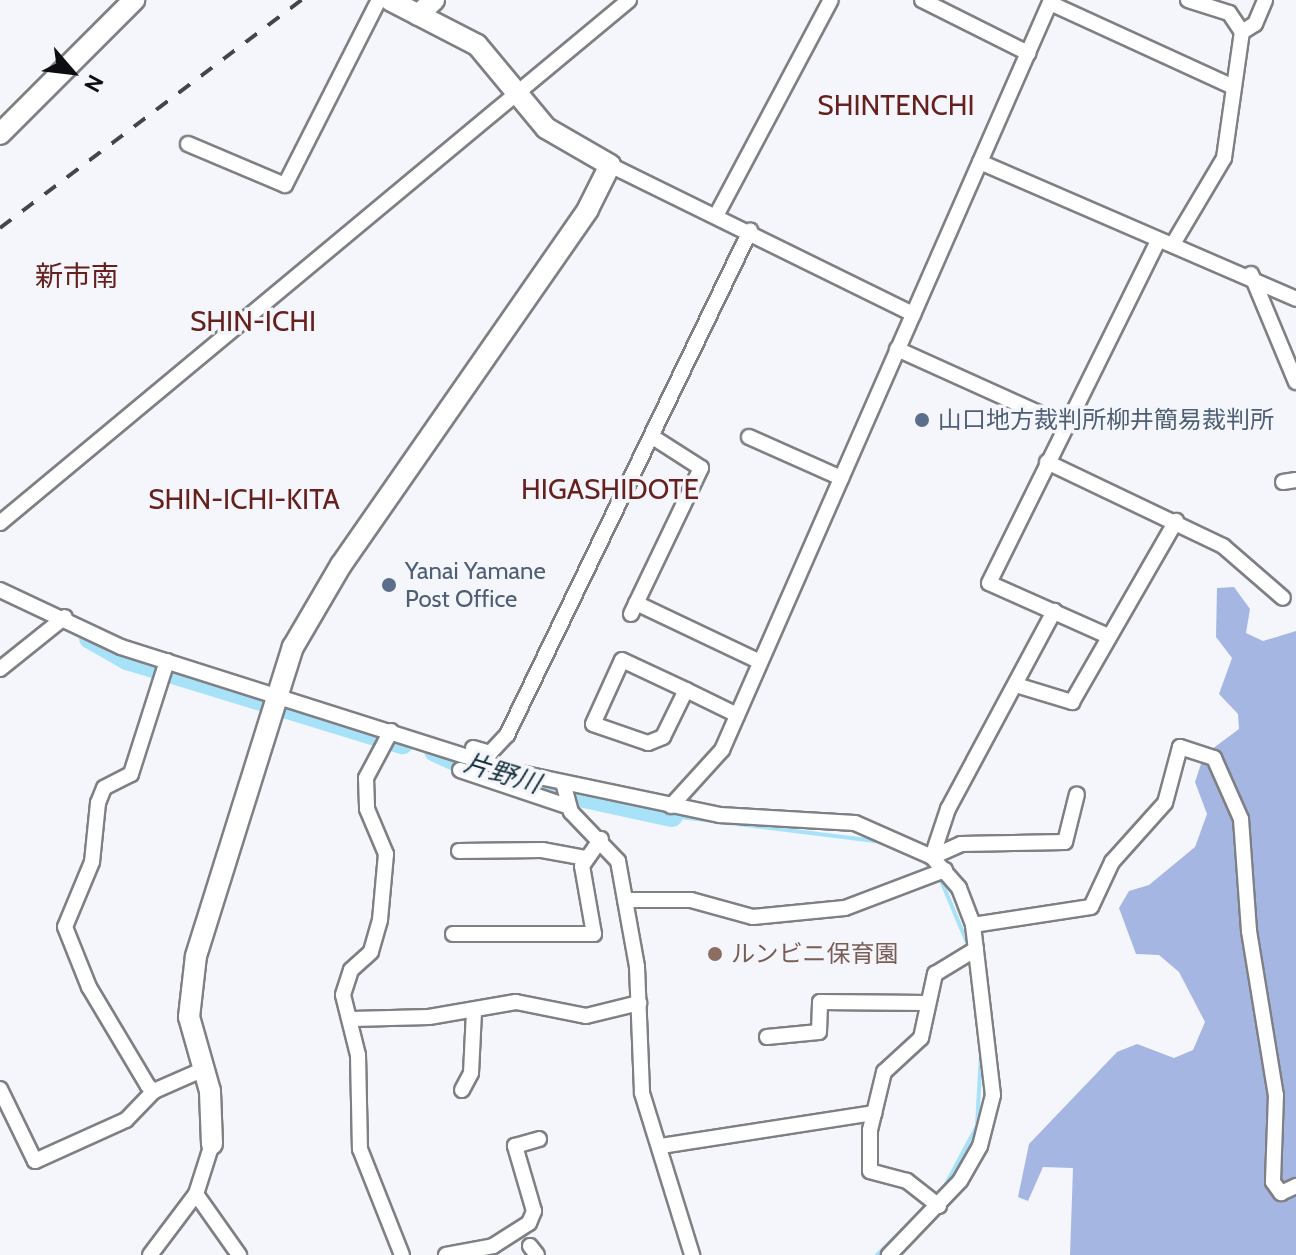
<!DOCTYPE html>
<meta charset="utf-8">
<style>
body{margin:0}
#map{position:relative;width:1296px;height:1255px;overflow:hidden;background:#f4f6fb;font-family:Cabin,"Noto Sans JP",sans-serif}
div>[style]{position:absolute}
[style*='--x']{left:calc(var(--x)*1px);top:calc(var(--y)*1px);width:calc(var(--w)*1px);rotate:calc(var(--a)*1deg)}
.forest>*{inset:0;background:#a5b6e3}
.stream>*{height:4px;margin:-2px;padding:0 2px;transform-origin:2px;border-radius:2px;background:#a8e2f8}
.river>*{height:22px;margin:-11px;padding:0 11px;transform-origin:11px;border-radius:11px;background:#a8e2f8}
.roads{filter:drop-shadow(2px 0 #7e8084) drop-shadow(-2px 0 #7e8084) drop-shadow(0 2px #7e8084) drop-shadow(0 -2px #7e8084)}
.street>*{height:14px;margin:-7px;padding:0 7px;transform-origin:7px;border-radius:7px;background:#fff}
.secondary>*{height:20px;margin:-10px;padding:0 10px;transform-origin:10px;border-radius:10px;background:#fff}
.rail>*{height:4px;margin-top:-2px;transform-origin:0;background:repeating-linear-gradient(90deg,#444547 0 14px,transparent 0 28px)}
.dots>*{width:22px;height:22px;translate:-50% -50%;box-sizing:border-box;border:4px solid #f4f6fb;border-radius:50%}
span{translate:-50% -50%;white-space:nowrap;text-align:center;line-height:1.15;-webkit-text-stroke:7px #f4f6fb;paint-order:stroke}
.service-label{font-size:24px;color:#4e5e75}
.left{translate:0 -50%;text-align:left}
.education-label{font-size:24px;color:#785e54}
.water-label{font-size:26px;color:#15313b;font-style:italic}
.quarter-label{font-size:28px;color:#66211e}
.north{position:absolute;left:32px;top:32px;width:80px;height:80px;-webkit-text-stroke:6px #f4f6fb;paint-order:stroke;rotate:118deg;font-size:22px;font-weight:700;line-height:32px;text-align:center;color:#0e0e10}
.north::after{content:'';display:block;margin:auto;width:28px;height:36px;background:#0e0e10;clip-path:polygon(50% 0,100% 100%,50% 72%,0 100%)}
</style>
<div id="map">
<div class="forest">
<div style="clip-path:polygon(1234px 587px,1250px 609px,1246px 633px,1263px 641px,1296px 631px,1296px 1255px,1070px 1255px,1073px 1168px,1043px 1167px,1028px 1201px,1018px 1197px,1029px 1144px,1117px 1052px,1137px 1044px,1174px 1058px,1193px 1050px,1205px 1022px,1179px 972px,1159px 955px,1136px 954px,1119px 908px,1129px 891px,1149px 885px,1195px 847px,1207px 814px,1195px 782px,1204px 755px,1239px 729px,1238px 714px,1219px 694px,1232px 658px,1216px 637px,1217px 588px)"></div>
</div>
<div class="stream">
<div style="--x:672;--y:816;--w:213;--a:7"></div>
<div style="--x:920;--y:858;--w:20;--a:41"></div>
<div style="--x:940;--y:878;--w:75;--a:67.2"></div>
<div style="--x:944;--y:1188;--w:70;--a:-62"></div>
<div style="--x:977;--y:1126;--w:71;--a:-86.8"></div>
<div style="--x:877;--y:1255;--w:62;--a:-44.3"></div>
</div>
<div class="river">
<div style="--x:90;--y:638;--w:43;--a:29.6"></div>
<div style="--x:127;--y:659;--w:288;--a:17"></div>
<div style="--x:435;--y:751;--w:67;--a:23.9"></div>
<div style="--x:496;--y:778;--w:180;--a:12.2"></div>
</div>
<div class="roads">
<div class="street">
<div style="--x:922;--y:0;--w:119;--a:26.6"></div>
<div style="--x:1050;--y:3;--w:199;--a:24.6"></div>
<div style="--x:1242;--y:32;--w:15;--a:-32"></div>
<div style="--x:1255;--y:24;--w:26;--a:-67"></div>
<div style="--x:188;--y:144;--w:105;--a:22.9"></div>
<div style="--x:285;--y:185;--w:208;--a:-63.1"></div>
<div style="--x:980;--y:162;--w:344;--a:23.4"></div>
<div style="--x:610;--y:165;--w:338;--a:26.2"></div>
<div style="--x:717;--y:214;--w:242;--a:-62"></div>
<div style="--x:1173;--y:244;--w:100;--a:-59.3"></div>
<div style="--x:1224;--y:158;--w:127;--a:-81.9"></div>
<div style="--x:1242;--y:32;--w:23;--a:-124"></div>
<div style="--x:1229;--y:13;--w:43;--a:-162.4"></div>
<div style="--x:1251;--y:274;--w:117;--a:67.4"></div>
<div style="--x:897;--y:349;--w:184;--a:24.3"></div>
<div style="--x:749;--y:437;--w:101;--a:24"></div>
<div style="--x:1047;--y:462;--w:195;--a:25.5"></div>
<div style="--x:1223;--y:546;--w:79;--a:40.9"></div>
<div style="--x:1283;--y:482;--w:13;--a:-9"></div>
<div style="--x:0;--y:523;--w:818;--a:-39.74"></div>
<div style="--x:0;--y:590;--w:134;--a:25.2"></div>
<div style="--x:121;--y:647;--w:409;--a:17.6"></div>
<div style="--x:511;--y:771;--w:214;--a:11.9"></div>
<div style="--x:720;--y:815;--w:135;--a:3.4"></div>
<div style="--x:855;--y:823;--w:84;--a:23.8"></div>
<div style="--x:932;--y:857;--w:41;--a:48.9"></div>
<div style="--x:959;--y:888;--w:40;--a:69"></div>
<div style="--x:973;--y:925;--w:171;--a:83.3"></div>
<div style="--x:993;--y:1095;--w:53;--a:104.3"></div>
<div style="--x:980;--y:1146;--w:40;--a:119.7"></div>
<div style="--x:960;--y:1181;--w:103;--a:133.8"></div>
<div style="--x:636;--y:603;--w:137;--a:25.4"></div>
<div style="--x:631;--y:614;--w:162;--a:-64.4"></div>
<div style="--x:701;--y:468;--w:59;--a:-147.4"></div>
<div style="--x:1108;--y:636;--w:130;--a:-156"></div>
<div style="--x:989;--y:583;--w:381;--a:-63.7"></div>
<div style="--x:167;--y:661;--w:119;--a:107.7"></div>
<div style="--x:131;--y:774;--w:30;--a:153"></div>
<div style="--x:104;--y:788;--w:16;--a:112"></div>
<div style="--x:98;--y:803;--w:59;--a:95.8"></div>
<div style="--x:92;--y:862;--w:70;--a:112.6"></div>
<div style="--x:65;--y:927;--w:65;--a:68.2"></div>
<div style="--x:89;--y:987;--w:115;--a:59.2"></div>
<div style="--x:148;--y:1086;--w:8;--a:40"></div>
<div style="--x:154;--y:1091;--w:55;--a:-23.7"></div>
<div style="--x:0;--y:669;--w:83;--a:-38.7"></div>
<div style="--x:1016;--y:685;--w:59;--a:16.9"></div>
<div style="--x:1072;--y:702;--w:209;--a:-60.1"></div>
<div style="--x:686;--y:690;--w:52;--a:116.1"></div>
<div style="--x:663;--y:737;--w:16;--a:158"></div>
<div style="--x:648;--y:743;--w:58;--a:-160.9"></div>
<div style="--x:593;--y:724;--w:70;--a:-65.6"></div>
<div style="--x:622;--y:660;--w:71;--a:25.1"></div>
<div style="--x:686;--y:690;--w:57;--a:26.1"></div>
<div style="--x:391;--y:731;--w:53;--a:118"></div>
<div style="--x:366;--y:778;--w:31;--a:88"></div>
<div style="--x:367;--y:809;--w:49;--a:67.1"></div>
<div style="--x:386;--y:854;--w:66;--a:95.2"></div>
<div style="--x:380;--y:920;--w:33;--a:106"></div>
<div style="--x:371;--y:952;--w:27;--a:138"></div>
<div style="--x:351;--y:970;--w:26;--a:108"></div>
<div style="--x:343;--y:995;--w:62;--a:76"></div>
<div style="--x:358;--y:1055;--w:94;--a:88.8"></div>
<div style="--x:360;--y:1149;--w:114;--a:68.4"></div>
<div style="--x:473;--y:748;--w:18;--a:16"></div>
<div style="--x:490;--y:753;--w:25;--a:-47"></div>
<div style="--x:507;--y:735;--w:560;--a:-64.26"></div>
<div style="--x:460;--y:770;--w:113;--a:18.6"></div>
<div style="--x:564;--y:786;--w:27;--a:75"></div>
<div style="--x:571;--y:812;--w:68;--a:46.2"></div>
<div style="--x:618;--y:861;--w:108;--a:79.8"></div>
<div style="--x:637;--y:967;--w:126;--a:87.7"></div>
<div style="--x:642;--y:1093;--w:170;--a:72.8"></div>
<div style="--x:671;--y:806;--w:76;--a:-47.7"></div>
<div style="--x:722;--y:750;--w:819;--a:-66.31"></div>
<div style="--x:459;--y:851;--w:83;--a:-0.7"></div>
<div style="--x:542;--y:850;--w:45;--a:10.3"></div>
<div style="--x:932;--y:857;--w:51;--a:-71.6"></div>
<div style="--x:948;--y:809;--w:225;--a:-61.8"></div>
<div style="--x:932;--y:857;--w:32;--a:-24"></div>
<div style="--x:961;--y:844;--w:104;--a:-1.1"></div>
<div style="--x:1065;--y:842;--w:49;--a:-76"></div>
<div style="--x:625;--y:900;--w:66;--a:0"></div>
<div style="--x:691;--y:900;--w:64;--a:15.3"></div>
<div style="--x:753;--y:917;--w:92;--a:-5.6"></div>
<div style="--x:845;--y:908;--w:107;--a:-20.8"></div>
<div style="--x:973;--y:925;--w:119;--a:-8.7"></div>
<div style="--x:1091;--y:907;--w:50;--a:-65"></div>
<div style="--x:1112;--y:862;--w:79;--a:-48.1"></div>
<div style="--x:1165;--y:803;--w:58;--a:-75"></div>
<div style="--x:1180;--y:747;--w:36;--a:18"></div>
<div style="--x:1214;--y:758;--w:67;--a:66.1"></div>
<div style="--x:1241;--y:819;--w:112;--a:85.9"></div>
<div style="--x:1249;--y:931;--w:166;--a:80.7"></div>
<div style="--x:1276;--y:1095;--w:87;--a:92"></div>
<div style="--x:1273;--y:1182;--w:14;--a:54"></div>
<div style="--x:1281;--y:1193;--w:17;--a:-25"></div>
<div style="--x:453;--y:934;--w:141;--a:0"></div>
<div style="--x:594;--y:934;--w:69;--a:-100"></div>
<div style="--x:582;--y:866;--w:33;--a:-55"></div>
<div style="--x:352;--y:1019;--w:77;--a:-1.5"></div>
<div style="--x:429;--y:1017;--w:88;--a:-9.8"></div>
<div style="--x:516;--y:1002;--w:71;--a:11.3"></div>
<div style="--x:586;--y:1016;--w:55;--a:-13.8"></div>
<div style="--x:767;--y:1037;--w:52;--a:-5.5"></div>
<div style="--x:819;--y:1032;--w:30;--a:-88"></div>
<div style="--x:820;--y:1002;--w:107;--a:0.5"></div>
<div style="--x:0;--y:1089;--w:80;--a:64.1"></div>
<div style="--x:35;--y:1161;--w:100;--a:-24.3"></div>
<div style="--x:126;--y:1120;--w:40;--a:-46"></div>
<div style="--x:462;--y:1090;--w:19;--a:-62"></div>
<div style="--x:471;--y:1073;--w:62;--a:-87.2"></div>
<div style="--x:661;--y:1146;--w:216;--a:-8.8"></div>
<div style="--x:196;--y:1194;--w:75;--a:54.8"></div>
<div style="--x:939;--y:1206;--w:41;--a:-142"></div>
<div style="--x:907;--y:1181;--w:38;--a:-165"></div>
<div style="--x:870;--y:1171;--w:41;--a:-90"></div>
<div style="--x:870;--y:1130;--w:60;--a:-76.4"></div>
<div style="--x:884;--y:1072;--w:50;--a:-42.6"></div>
<div style="--x:921;--y:1038;--w:66;--a:-77.7"></div>
<div style="--x:935;--y:974;--w:48;--a:-31.4"></div>
<div style="--x:530;--y:1246;--w:11;--a:52"></div>
<div style="--x:150;--y:1255;--w:76;--a:-53"></div>
<div style="--x:196;--y:1194;--w:52;--a:-72.3"></div>
<div style="--x:446;--y:1255;--w:48;--a:-10.8"></div>
<div style="--x:493;--y:1246;--w:43;--a:-32.6"></div>
<div style="--x:529;--y:1223;--w:13;--a:-67"></div>
<div style="--x:534;--y:1211;--w:68;--a:-106.3"></div>
<div style="--x:515;--y:1146;--w:25;--a:-16"></div>
</div>
<div class="secondary">
<div style="--x:418;--y:15;--w:22;--a:-43"></div>
<div style="--x:0;--y:134;--w:190;--a:-45"></div>
<div style="--x:212;--y:1144;--w:53;--a:-92.2"></div>
<div style="--x:210;--y:1091;--w:77;--a:-105.8"></div>
<div style="--x:189;--y:1017;--w:61;--a:-83.5"></div>
<div style="--x:196;--y:956;--w:324;--a:-72.6"></div>
<div style="--x:293;--y:647;--w:95;--a:-59.7"></div>
<div style="--x:341;--y:565;--w:433;--a:-55.2"></div>
<div style="--x:588;--y:209;--w:49;--a:-63.4"></div>
<div style="--x:610;--y:165;--w:74;--a:-150"></div>
<div style="--x:546;--y:128;--w:108;--a:-129.7"></div>
<div style="--x:477;--y:45;--w:98;--a:-152.7"></div>
</div>
</div>
<div class="rail">
<div style="--x:0;--y:228;--w:378;--a:-37.1"></div>
</div>
<div class="dots">
<div style="left:922px;top:420px;background:#5c6f8a"></div>
<div style="left:389px;top:585px;background:#5c6f8a"></div>
<div style="left:715px;top:954px;background:#8d6e63"></div>
</div>
<div class="service-label">
<span class="left" style="left:938px;top:420px">山口地方裁判所柳井簡易裁判所</span>
<span class="left" style="left:405px;top:585px">Yanai Yamane<br>Post Office</span>
</div>
<div class="education-label">
<span class="left" style="left:731px;top:954px">ルンビニ保育園</span>
</div>
<div class="water-label">
<span style="left:502px;top:774px;rotate:17deg">片野川</span>
</div>
<div class="quarter-label">
<span style="left:896px;top:105px">SHINTENCHI</span>
<span style="left:77px;top:276px">新市南</span>
<span style="left:253px;top:321px">SHIN-ICHI</span>
<span style="left:610px;top:489px">HIGASHIDOTE</span>
<span style="left:244px;top:499px">SHIN-ICHI-KITA</span>
</div>
<div class="north">N</div>
</div>
